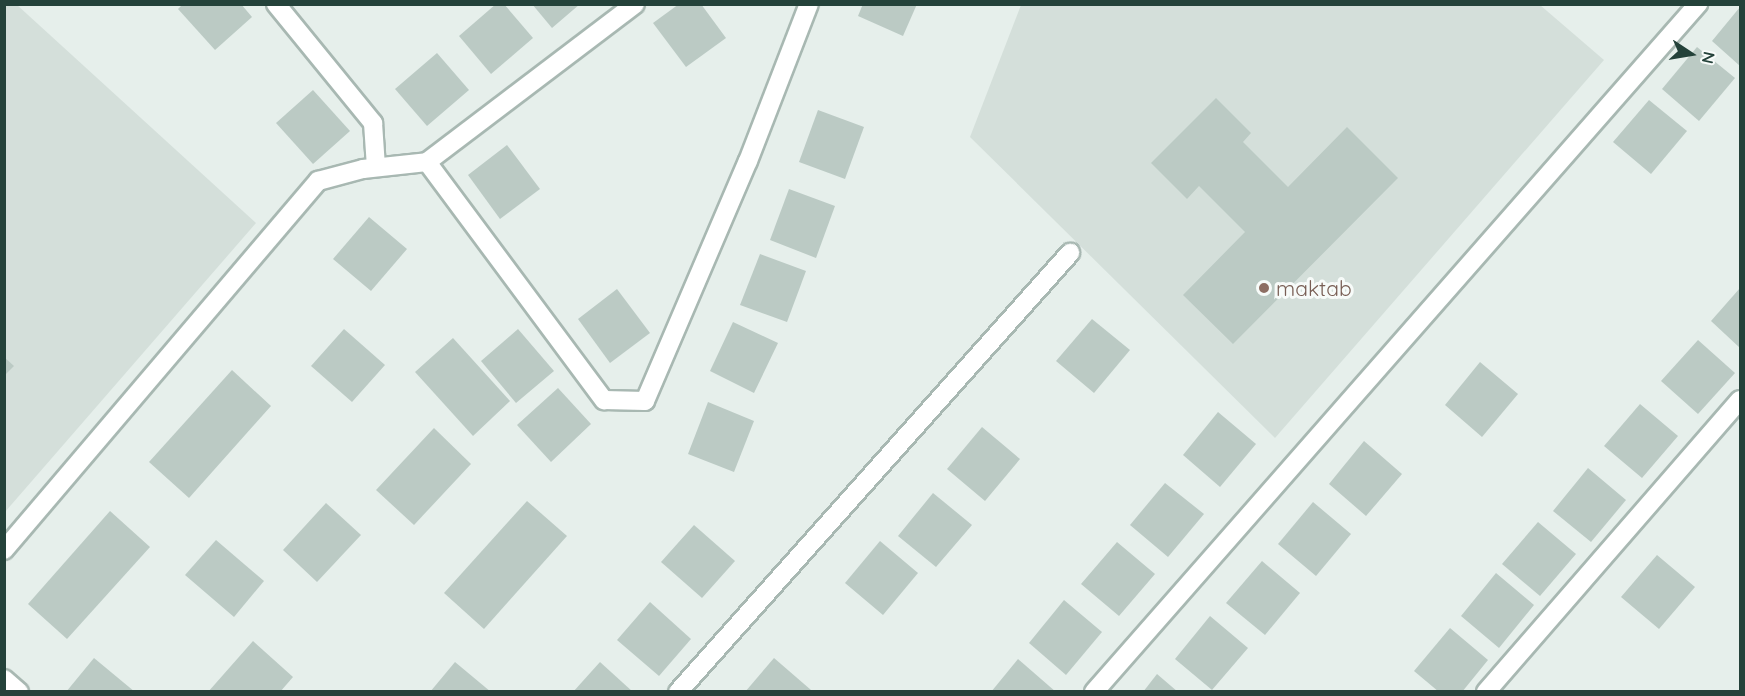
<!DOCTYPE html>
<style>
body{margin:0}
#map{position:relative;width:1745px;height:696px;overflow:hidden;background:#e6efeb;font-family:Quicksand,sans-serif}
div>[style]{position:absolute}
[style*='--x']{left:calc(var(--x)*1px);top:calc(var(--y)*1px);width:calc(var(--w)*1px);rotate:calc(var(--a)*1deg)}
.built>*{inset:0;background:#d4dfda}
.building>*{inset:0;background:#bbcac4}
.roads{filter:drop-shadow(2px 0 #a8b8b2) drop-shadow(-2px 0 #a8b8b2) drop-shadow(0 2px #a8b8b2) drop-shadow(0 -2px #a8b8b2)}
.minor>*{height:18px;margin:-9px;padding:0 9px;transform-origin:9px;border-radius:9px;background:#fff}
.dots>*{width:16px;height:16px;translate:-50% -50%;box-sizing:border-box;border:3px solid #f7fbf9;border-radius:50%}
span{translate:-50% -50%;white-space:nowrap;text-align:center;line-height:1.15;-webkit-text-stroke:6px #f7fbf9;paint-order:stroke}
.education-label{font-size:21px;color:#785e54}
.left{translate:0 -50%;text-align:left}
.frame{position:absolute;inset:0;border:6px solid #24423a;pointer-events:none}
.north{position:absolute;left:1661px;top:24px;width:60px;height:60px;-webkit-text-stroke:4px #f7fbf9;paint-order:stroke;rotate:102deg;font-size:16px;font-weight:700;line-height:24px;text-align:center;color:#24423a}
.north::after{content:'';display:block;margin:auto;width:21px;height:27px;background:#24423a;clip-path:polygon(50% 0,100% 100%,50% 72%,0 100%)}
</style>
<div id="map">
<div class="built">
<div style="clip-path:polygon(16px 4px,256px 223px,5px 512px,4px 5px)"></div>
<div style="clip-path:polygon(1205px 4px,1540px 5px,1604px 60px,1275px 438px,970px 137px,1021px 5px)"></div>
</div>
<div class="building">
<div style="clip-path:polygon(183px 4px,241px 4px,252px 17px,215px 50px,178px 9px)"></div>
<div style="clip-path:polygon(496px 4px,504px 4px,533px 38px,491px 74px,459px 36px)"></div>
<div style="clip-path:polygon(532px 4px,580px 4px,552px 28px)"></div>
<div style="clip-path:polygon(679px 4px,701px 4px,726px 38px,686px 67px,653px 23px)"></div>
<div style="clip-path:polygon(863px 4px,917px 4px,903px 36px,858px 16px)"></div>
<div style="clip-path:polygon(1740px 7px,1740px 66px,1712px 41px)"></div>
<div style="clip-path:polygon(1697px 47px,1735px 78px,1699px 121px,1662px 89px)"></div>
<div style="clip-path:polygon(437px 53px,469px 90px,427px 126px,395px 89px)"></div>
<div style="clip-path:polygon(313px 90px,350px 131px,313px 164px,276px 123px)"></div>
<div style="clip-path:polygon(1216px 98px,1251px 133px,1243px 142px,1288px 187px,1347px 127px,1398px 178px,1233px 344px,1183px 295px,1245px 232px,1199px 186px,1187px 199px,1151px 163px)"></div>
<div style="clip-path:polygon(1649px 100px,1687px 131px,1651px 174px,1613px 142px)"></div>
<div style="clip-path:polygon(818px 110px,864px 127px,845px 179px,799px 162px)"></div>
<div style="clip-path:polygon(507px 145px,540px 189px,500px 219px,468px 175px)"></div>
<div style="clip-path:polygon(789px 189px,835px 206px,816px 258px,770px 240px)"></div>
<div style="clip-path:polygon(369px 217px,407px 249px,371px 291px,333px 259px)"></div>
<div style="clip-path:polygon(760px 254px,806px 271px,787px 322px,740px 305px)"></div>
<div style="clip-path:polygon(1740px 288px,1740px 348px,1711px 321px)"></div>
<div style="clip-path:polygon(617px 289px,650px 333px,610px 363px,578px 319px)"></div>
<div style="clip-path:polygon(1092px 319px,1130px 350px,1094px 393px,1056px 361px)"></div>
<div style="clip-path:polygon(733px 322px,778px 343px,754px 393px,710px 371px)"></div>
<div style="clip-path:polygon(344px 329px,385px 365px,352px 402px,311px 366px)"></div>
<div style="clip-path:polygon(518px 329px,554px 371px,516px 403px,481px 361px)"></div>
<div style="clip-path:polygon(453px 338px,510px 401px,473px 436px,415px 372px)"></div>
<div style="clip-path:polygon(1698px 340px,1735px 373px,1698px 414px,1661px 381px)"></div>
<div style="clip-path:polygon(4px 357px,14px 366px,4px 376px)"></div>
<div style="clip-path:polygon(1480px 362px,1518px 394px,1482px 437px,1445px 405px)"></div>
<div style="clip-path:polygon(232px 370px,271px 406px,189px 498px,149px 462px)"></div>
<div style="clip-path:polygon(558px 388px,591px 424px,551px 462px,517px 425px)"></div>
<div style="clip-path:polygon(708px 402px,754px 421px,734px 472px,688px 454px)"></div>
<div style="clip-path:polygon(1640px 404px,1678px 436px,1642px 478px,1604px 446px)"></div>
<div style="clip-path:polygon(1218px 412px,1256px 444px,1220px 487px,1183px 455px)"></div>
<div style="clip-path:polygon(982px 427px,1020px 459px,985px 501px,947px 469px)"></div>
<div style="clip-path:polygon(434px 428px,471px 464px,414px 525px,376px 490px)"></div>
<div style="clip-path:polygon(1364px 441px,1402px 474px,1366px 516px,1329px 484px)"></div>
<div style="clip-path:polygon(1588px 468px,1626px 500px,1591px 542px,1553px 511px)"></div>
<div style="clip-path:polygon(1165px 483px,1204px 514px,1168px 557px,1130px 525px)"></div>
<div style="clip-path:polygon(933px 493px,972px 525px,936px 567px,898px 536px)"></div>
<div style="clip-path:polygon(527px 501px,567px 536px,484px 629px,444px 593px)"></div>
<div style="clip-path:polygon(1313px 502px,1351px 534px,1316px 576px,1278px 544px)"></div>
<div style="clip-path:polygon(326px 503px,361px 535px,317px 582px,283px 550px)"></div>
<div style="clip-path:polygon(110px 511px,150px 547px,67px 639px,28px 604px)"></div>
<div style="clip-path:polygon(1538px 522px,1576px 554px,1540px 596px,1502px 564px)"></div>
<div style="clip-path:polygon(694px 525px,735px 561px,702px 598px,661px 562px)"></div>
<div style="clip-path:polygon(216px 540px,264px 581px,234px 617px,185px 575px)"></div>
<div style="clip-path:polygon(880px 541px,918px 573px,883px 615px,845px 583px)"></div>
<div style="clip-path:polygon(1117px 542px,1155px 574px,1119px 616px,1081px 584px)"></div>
<div style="clip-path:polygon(1657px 555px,1695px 587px,1659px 629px,1621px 597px)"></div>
<div style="clip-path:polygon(1262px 561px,1300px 593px,1265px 635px,1226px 603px)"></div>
<div style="clip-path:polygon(1496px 573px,1534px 605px,1499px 648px,1461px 616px)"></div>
<div style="clip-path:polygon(1064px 600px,1102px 632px,1066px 675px,1029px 643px)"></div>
<div style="clip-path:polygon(650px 602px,691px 639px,659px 676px,617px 640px)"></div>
<div style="clip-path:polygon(1210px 616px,1248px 648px,1212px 690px,1175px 659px)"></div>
<div style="clip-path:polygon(1450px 628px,1488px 660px,1462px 692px,1439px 692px,1414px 671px)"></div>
<div style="clip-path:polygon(253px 641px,293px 677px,280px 692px,208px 692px)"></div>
<div style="clip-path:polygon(94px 658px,135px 692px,66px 692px)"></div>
<div style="clip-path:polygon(774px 658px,811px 690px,810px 692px,745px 692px)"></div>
<div style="clip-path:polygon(1018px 659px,1056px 692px,991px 692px)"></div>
<div style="clip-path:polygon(455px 662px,491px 692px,430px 692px)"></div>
<div style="clip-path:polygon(600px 662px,633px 692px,573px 692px)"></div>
<div style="clip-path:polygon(1157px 674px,1178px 692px,1143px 692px)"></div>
</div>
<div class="roads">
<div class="minor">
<div style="--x:276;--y:4;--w:154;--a:50.8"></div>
<div style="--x:373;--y:123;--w:44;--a:86.1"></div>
<div style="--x:427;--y:162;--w:297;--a:53.4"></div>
<div style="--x:604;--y:400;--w:41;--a:1.4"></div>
<div style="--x:645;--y:401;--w:261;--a:-66.8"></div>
<div style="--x:748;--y:161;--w:168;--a:-68.8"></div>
<div style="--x:4;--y:550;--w:485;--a:-49.6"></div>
<div style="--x:318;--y:181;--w:47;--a:-14.9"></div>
<div style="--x:363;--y:169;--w:64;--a:-6.2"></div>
<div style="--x:427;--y:162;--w:261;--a:-37.2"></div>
<div style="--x:4;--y:679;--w:20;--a:41"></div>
<div style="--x:678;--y:692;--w:589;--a:-48.24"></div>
<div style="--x:1094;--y:692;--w:916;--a:-48.72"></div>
<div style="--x:1486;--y:692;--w:387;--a:-49"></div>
</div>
</div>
<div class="dots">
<div style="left:1264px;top:288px;background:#8d6e63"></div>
</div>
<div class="education-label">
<span class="left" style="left:1276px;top:288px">maktab</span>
</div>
<div class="frame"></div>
<div class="north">N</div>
</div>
